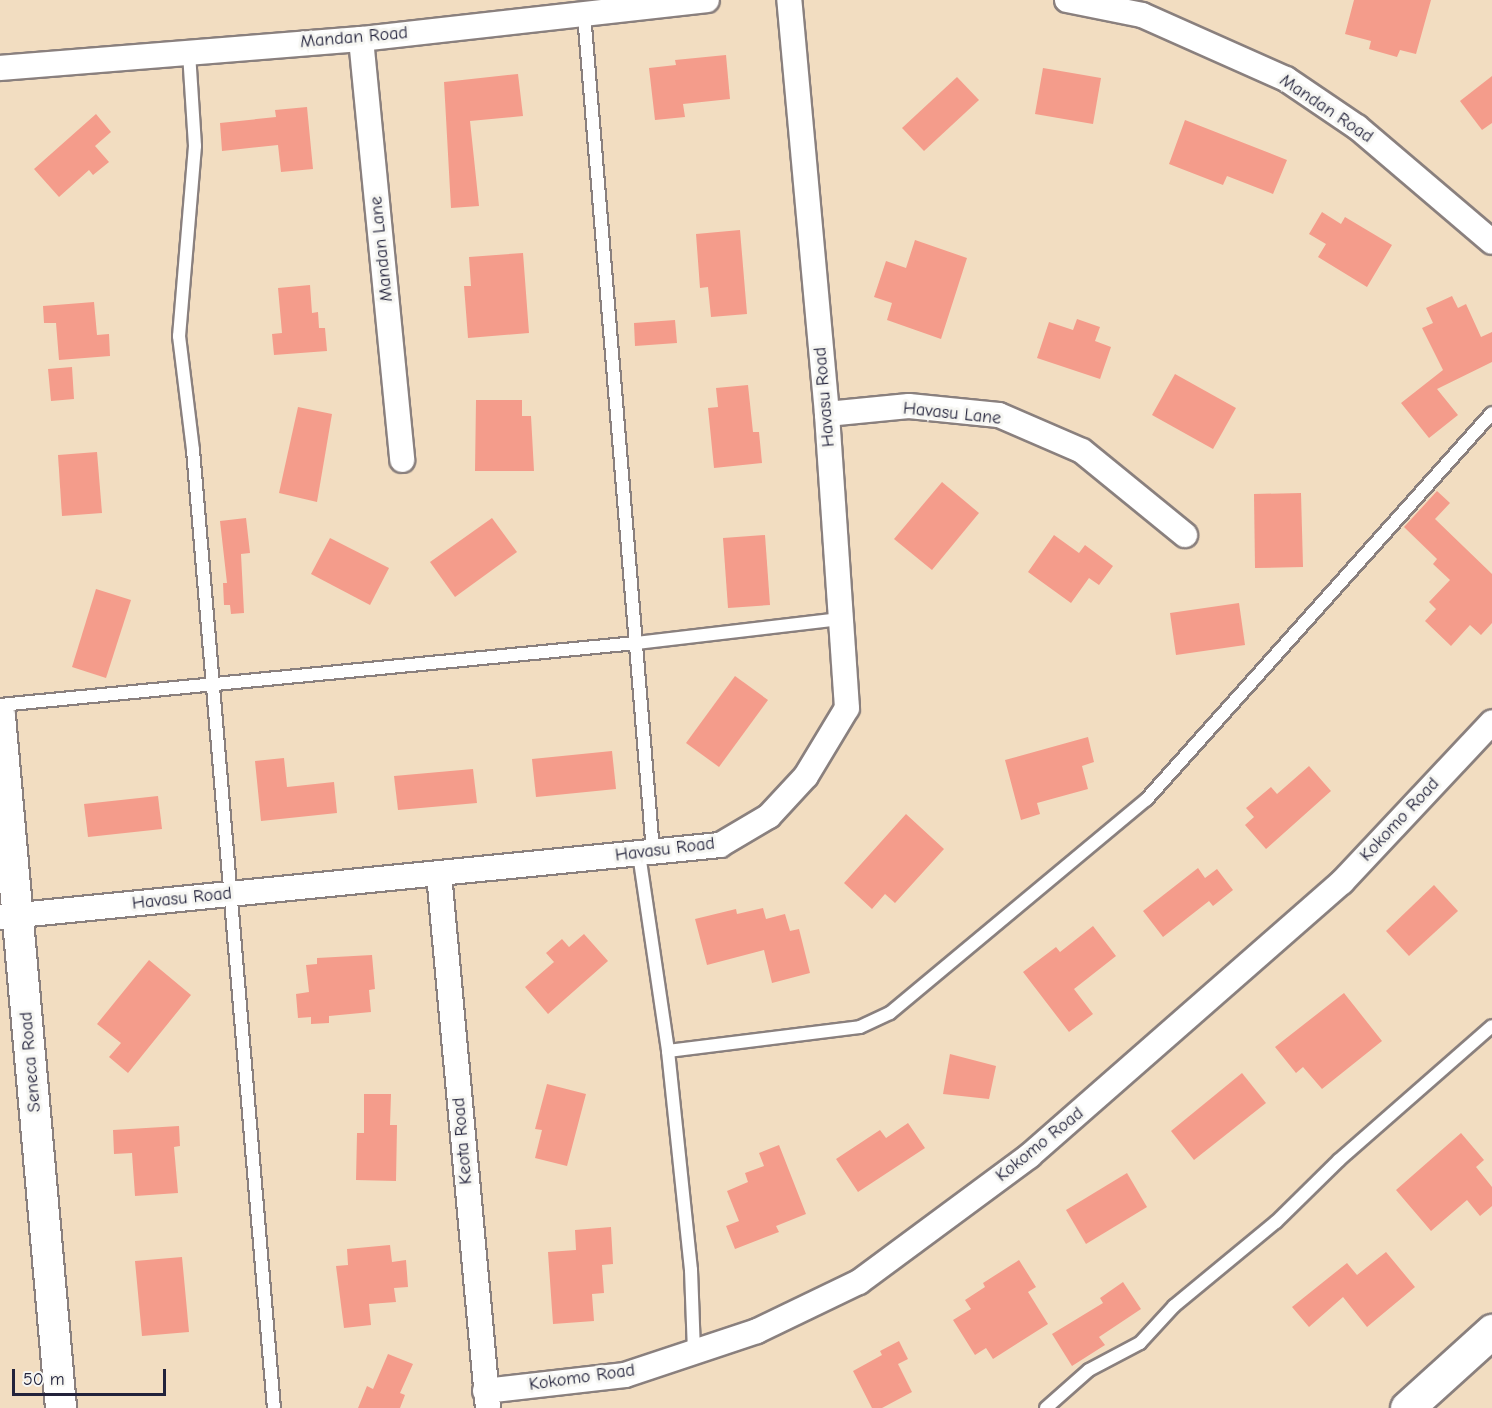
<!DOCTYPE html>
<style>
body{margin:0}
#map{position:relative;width:1492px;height:1408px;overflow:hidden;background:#f2ddc1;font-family:"Comic Neue",sans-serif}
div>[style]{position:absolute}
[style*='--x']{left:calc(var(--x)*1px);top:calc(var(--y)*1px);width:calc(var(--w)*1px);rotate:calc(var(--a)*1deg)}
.building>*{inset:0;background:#f49c8b}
.roads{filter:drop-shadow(2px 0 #8a807e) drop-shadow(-2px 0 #8a807e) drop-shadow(0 2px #8a807e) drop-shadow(0 -2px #8a807e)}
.service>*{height:12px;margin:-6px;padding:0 6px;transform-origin:6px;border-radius:6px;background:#fff}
.minor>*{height:24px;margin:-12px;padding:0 12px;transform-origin:12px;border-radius:12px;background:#fff}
.tertiary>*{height:30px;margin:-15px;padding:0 15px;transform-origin:15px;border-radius:15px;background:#fff}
.secondary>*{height:33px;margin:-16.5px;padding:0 16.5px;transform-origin:16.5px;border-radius:16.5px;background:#fff}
span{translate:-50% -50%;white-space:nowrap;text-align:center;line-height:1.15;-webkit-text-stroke:6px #f6f6f2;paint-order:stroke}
.street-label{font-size:18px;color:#22223b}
.scale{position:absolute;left:12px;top:1369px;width:154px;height:27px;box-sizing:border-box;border:3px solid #22223b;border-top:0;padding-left:8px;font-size:18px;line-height:21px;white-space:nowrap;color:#22223b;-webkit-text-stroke:4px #f6f6f2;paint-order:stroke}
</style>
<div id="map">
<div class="building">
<div style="clip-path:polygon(1354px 0,1431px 0,1416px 54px,1400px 50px,1397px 57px,1369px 49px,1371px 41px,1345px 34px)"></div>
<div style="clip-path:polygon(726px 55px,730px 99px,683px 104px,685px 117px,655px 120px,649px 68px,676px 65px,675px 60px)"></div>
<div style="clip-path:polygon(1043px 68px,1101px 78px,1093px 124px,1035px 114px)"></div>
<div style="clip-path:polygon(518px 74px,523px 116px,470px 121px,479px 206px,451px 208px,444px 82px)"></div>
<div style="clip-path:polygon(1492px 76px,1492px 123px,1482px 130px,1460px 101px)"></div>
<div style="clip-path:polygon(957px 77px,979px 100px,924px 151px,902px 128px)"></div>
<div style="clip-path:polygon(307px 107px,313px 169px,281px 172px,278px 145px,222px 151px,220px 123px,276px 117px,275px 110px)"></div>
<div style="clip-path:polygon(96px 114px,111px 132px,95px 146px,109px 162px,93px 175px,89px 170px,59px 197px,34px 169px)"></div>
<div style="clip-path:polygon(1185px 120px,1287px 160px,1273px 194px,1227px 176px,1223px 185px,1169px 164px)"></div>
<div style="clip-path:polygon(1322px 212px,1341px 224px,1345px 217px,1392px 245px,1367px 287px,1318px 257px,1326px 244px,1309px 234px)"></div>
<div style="clip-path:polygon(740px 230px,747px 314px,711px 317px,708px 287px,700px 288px,696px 234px)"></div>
<div style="clip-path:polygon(915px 240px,967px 258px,941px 339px,887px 320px,892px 303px,874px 297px,886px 261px,906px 268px)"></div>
<div style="clip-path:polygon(523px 253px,529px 333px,468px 338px,464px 286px,471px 286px,469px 257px)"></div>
<div style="clip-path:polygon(310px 285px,312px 313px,318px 312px,319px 328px,325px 328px,327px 351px,274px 355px,272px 334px,282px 333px,278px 288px)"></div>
<div style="clip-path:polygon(1452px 296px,1458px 308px,1466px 304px,1481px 337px,1492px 332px,1492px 362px,1437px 389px,1458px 415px,1429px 438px,1401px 403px,1443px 370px,1422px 328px,1433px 323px,1426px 308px)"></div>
<div style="clip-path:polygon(94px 302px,97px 335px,109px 334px,110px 356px,59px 360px,56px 323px,44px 323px,43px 306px)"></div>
<div style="clip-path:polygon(1077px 319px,1100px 327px,1095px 341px,1111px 347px,1100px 379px,1037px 358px,1049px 322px,1073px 330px)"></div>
<div style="clip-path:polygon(675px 320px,677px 343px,635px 346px,634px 323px)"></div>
<div style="clip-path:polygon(72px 367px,74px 399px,51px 401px,48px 369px)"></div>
<div style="clip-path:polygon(1175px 374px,1236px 408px,1213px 449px,1152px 415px)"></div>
<div style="clip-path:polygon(748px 385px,753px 432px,759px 432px,762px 463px,714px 468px,708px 408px,718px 407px,716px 388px)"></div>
<div style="clip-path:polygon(476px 400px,522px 400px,522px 416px,531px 416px,534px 471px,475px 471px)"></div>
<div style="clip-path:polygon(298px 407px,332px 414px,317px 502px,279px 493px)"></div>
<div style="clip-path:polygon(97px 452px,102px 513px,62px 516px,58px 455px)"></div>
<div style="clip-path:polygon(942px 482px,979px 513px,932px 570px,894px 539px)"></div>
<div style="clip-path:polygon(1437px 491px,1450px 503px,1435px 519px,1492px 574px,1492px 623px,1481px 635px,1470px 625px,1451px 646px,1425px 621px,1436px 609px,1429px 602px,1450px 580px,1433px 564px,1437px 559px,1404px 527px)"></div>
<div style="clip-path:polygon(1301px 493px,1303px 567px,1255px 568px,1254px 494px)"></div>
<div style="clip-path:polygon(246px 518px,250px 553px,241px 554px,244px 613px,231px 614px,230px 605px,224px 605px,223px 583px,227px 583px,220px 521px)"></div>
<div style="clip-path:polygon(492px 518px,517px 552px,455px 597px,430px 562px)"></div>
<div style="clip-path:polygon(765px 535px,770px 605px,728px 608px,723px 538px)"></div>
<div style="clip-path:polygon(1054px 535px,1079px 553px,1085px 545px,1113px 566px,1099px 585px,1089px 578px,1071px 603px,1028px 572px)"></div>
<div style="clip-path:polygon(330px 538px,389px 568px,370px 605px,311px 574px)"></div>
<div style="clip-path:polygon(96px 589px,131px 600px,106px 678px,72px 667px)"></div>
<div style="clip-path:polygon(1239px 603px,1245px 645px,1176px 655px,1170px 613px)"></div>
<div style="clip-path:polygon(735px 676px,768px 700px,719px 767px,686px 743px)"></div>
<div style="clip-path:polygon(1088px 737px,1094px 762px,1082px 766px,1088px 789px,1037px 803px,1040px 814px,1021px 820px,1005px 760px)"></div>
<div style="clip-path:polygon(612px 751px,616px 789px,536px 797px,532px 759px)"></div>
<div style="clip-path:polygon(284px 758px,287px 787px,334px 782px,337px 813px,261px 821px,255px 761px)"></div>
<div style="clip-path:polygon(1309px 766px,1331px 791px,1266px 849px,1245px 825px,1254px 817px,1246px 808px,1271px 787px,1277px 794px)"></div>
<div style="clip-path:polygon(473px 769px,477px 803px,398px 810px,394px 776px)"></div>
<div style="clip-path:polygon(158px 796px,162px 829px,88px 837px,84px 804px)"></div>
<div style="clip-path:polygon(906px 814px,944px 849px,895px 903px,885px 894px,872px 909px,844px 883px)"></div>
<div style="clip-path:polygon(1198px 868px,1205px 878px,1217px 869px,1233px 890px,1213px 906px,1209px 901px,1163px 937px,1143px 911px)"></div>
<div style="clip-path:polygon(1434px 885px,1458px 911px,1409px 956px,1386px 931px)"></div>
<div style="clip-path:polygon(763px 908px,766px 919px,785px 914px,790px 931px,799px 929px,810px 973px,772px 983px,764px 950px,707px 965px,695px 919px,736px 909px,737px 914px)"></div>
<div style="clip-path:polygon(1093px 926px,1116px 956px,1074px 989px,1093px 1014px,1069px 1032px,1023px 972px,1056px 947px,1060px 952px)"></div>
<div style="clip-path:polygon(584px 934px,608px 961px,548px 1014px,525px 987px,554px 962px,546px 953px,562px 939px,569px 947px)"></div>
<div style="clip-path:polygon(372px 955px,375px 989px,369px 990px,371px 1012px,329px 1016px,329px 1023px,311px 1024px,311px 1017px,298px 1018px,296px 994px,309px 992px,306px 965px,317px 964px,317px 958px)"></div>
<div style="clip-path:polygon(149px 960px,191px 995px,128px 1073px,109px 1057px,121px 1043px,97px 1024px)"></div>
<div style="clip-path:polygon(1344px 993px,1382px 1041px,1322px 1089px,1303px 1067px,1296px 1073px,1275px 1047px)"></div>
<div style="clip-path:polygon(950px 1054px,996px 1066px,989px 1099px,943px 1094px)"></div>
<div style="clip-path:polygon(1242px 1073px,1266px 1103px,1194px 1160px,1171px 1131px)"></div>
<div style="clip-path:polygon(547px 1084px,586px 1094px,567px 1166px,535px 1158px,542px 1130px,535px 1129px)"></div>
<div style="clip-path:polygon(364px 1094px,391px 1094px,390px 1125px,397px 1125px,396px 1181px,356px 1180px,357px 1133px,364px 1133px)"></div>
<div style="clip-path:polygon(908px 1123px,925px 1148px,858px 1192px,836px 1159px,880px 1130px,886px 1138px)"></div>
<div style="clip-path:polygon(179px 1126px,180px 1146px,174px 1147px,178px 1193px,135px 1196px,132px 1153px,114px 1154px,113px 1130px)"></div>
<div style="clip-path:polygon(1461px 1133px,1484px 1160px,1476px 1167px,1492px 1187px,1492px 1206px,1480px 1216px,1467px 1200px,1431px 1231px,1396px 1190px)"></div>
<div style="clip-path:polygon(779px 1145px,806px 1214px,776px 1226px,779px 1232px,735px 1249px,726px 1226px,739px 1221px,727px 1191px,748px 1182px,745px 1173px,764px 1166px,759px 1153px)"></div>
<div style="clip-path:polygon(1127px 1173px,1147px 1207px,1086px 1244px,1066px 1210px)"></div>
<div style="clip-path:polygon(611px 1227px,613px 1264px,602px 1265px,604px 1293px,592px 1294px,594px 1321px,553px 1324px,548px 1252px,576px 1250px,575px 1230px)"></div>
<div style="clip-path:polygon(390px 1245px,392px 1262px,406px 1260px,408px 1287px,394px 1288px,396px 1302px,369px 1304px,371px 1325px,344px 1328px,336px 1266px,348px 1265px,347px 1249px)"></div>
<div style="clip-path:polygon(1386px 1252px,1415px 1287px,1367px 1327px,1343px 1297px,1309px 1327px,1292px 1307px,1347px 1263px,1357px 1275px)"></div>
<div style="clip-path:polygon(182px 1257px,189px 1332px,142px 1336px,135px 1261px)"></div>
<div style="clip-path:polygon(1019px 1260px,1036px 1287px,1028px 1292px,1048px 1324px,993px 1359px,986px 1348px,975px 1355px,953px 1320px,971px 1309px,965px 1300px,985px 1287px,983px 1283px)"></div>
<div style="clip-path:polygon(1123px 1282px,1141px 1309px,1099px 1337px,1105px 1345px,1072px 1366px,1052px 1334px,1103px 1303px,1100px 1298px)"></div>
<div style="clip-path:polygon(899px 1341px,908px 1359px,898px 1364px,912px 1392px,882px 1408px,872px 1408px,853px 1371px,882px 1355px,880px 1351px)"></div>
<div style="clip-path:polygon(388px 1354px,413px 1364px,400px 1393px,405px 1395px,400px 1408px,358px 1408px,367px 1386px,373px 1389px)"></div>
</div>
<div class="roads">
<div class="service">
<div style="--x:584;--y:14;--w:841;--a:85.29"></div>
<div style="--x:189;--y:53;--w:93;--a:86.3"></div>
<div style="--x:195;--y:146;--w:191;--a:94.8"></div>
<div style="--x:179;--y:336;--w:115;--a:83"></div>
<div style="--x:193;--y:450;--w:961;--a:85.17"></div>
<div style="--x:0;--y:705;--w:639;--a:-5.57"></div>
<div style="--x:636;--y:643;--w:206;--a:-6.7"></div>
<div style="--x:639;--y:854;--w:199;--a:81.6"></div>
<div style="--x:668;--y:1051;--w:220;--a:84"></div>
<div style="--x:691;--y:1270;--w:82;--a:87.9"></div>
<div style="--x:668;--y:1051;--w:193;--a:-7.1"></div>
<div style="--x:860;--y:1027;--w:33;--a:-25"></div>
<div style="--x:890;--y:1013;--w:333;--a:-39.8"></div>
<div style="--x:1146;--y:800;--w:519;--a:-48.2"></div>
<div style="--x:1046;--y:1408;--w:57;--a:-41.5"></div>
<div style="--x:1089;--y:1370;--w:58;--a:-27.9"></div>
<div style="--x:1140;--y:1343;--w:50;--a:-47.4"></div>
<div style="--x:1174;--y:1306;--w:132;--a:-39.5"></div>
<div style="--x:1276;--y:1222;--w:88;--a:-44.5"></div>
<div style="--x:1339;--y:1160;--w:203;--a:-41.2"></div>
</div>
<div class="minor">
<div style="--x:1067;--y:0;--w:76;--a:11.3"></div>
<div style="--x:1142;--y:15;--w:158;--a:24"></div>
<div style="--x:1286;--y:79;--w:86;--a:34.1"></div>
<div style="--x:1357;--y:127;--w:177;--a:40.4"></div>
<div style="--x:361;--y:39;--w:423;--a:84.4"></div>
<div style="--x:0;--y:68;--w:362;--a:-4.6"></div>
<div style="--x:361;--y:39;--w:348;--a:-6.4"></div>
<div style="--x:827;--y:414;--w:82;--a:-5.6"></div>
<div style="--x:909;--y:406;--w:90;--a:5.7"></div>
<div style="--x:999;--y:415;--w:90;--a:23.4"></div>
<div style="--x:1082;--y:451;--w:133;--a:39.2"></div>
<div style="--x:439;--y:874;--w:536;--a:84.76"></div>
<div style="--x:0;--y:917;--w:724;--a:-5.71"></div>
<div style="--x:720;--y:845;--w:57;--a:-30.6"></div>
<div style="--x:769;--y:816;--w:54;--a:-47.2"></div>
<div style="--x:806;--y:776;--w:79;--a:-58.9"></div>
<div style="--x:847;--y:708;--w:295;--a:-93.9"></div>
<div style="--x:827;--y:414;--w:416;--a:-95.2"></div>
<div style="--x:485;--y:1391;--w:141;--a:-6.5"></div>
<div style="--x:625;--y:1375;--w:139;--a:-18.4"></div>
<div style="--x:757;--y:1331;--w:113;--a:-25.7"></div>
<div style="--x:859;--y:1282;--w:212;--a:-36.5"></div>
<div style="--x:1029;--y:1156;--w:416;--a:-41.2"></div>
<div style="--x:1342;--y:882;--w:219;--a:-46.8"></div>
</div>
<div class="tertiary">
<div style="--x:0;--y:716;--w:695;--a:84.96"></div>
</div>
<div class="secondary">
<div style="--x:1407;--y:1408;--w:115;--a:-42.2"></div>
</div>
</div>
<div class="street-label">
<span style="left:354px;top:38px;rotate:-5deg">Mandan Road</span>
<span style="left:1326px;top:109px;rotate:34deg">Mandan Road</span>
<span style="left:382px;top:249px;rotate:-96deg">Mandan Lane</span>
<span style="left:825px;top:397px;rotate:-95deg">Havasu Road</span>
<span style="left:952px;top:414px;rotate:6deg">Havasu Lane</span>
<span style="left:1400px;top:820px;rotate:-47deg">Kokomo Road</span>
<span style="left:665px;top:850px;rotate:-7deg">Havasu Road</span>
<span style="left:182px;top:899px;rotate:-6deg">Havasu Road</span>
<span style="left:31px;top:1062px;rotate:-95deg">Seneca Road</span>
<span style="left:463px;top:1141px;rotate:-95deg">Keota Road</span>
<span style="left:1040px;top:1145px;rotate:-39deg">Kokomo Road</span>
<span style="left:582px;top:1378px;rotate:-8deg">Kokomo Road</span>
</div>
<div class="scale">50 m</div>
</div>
